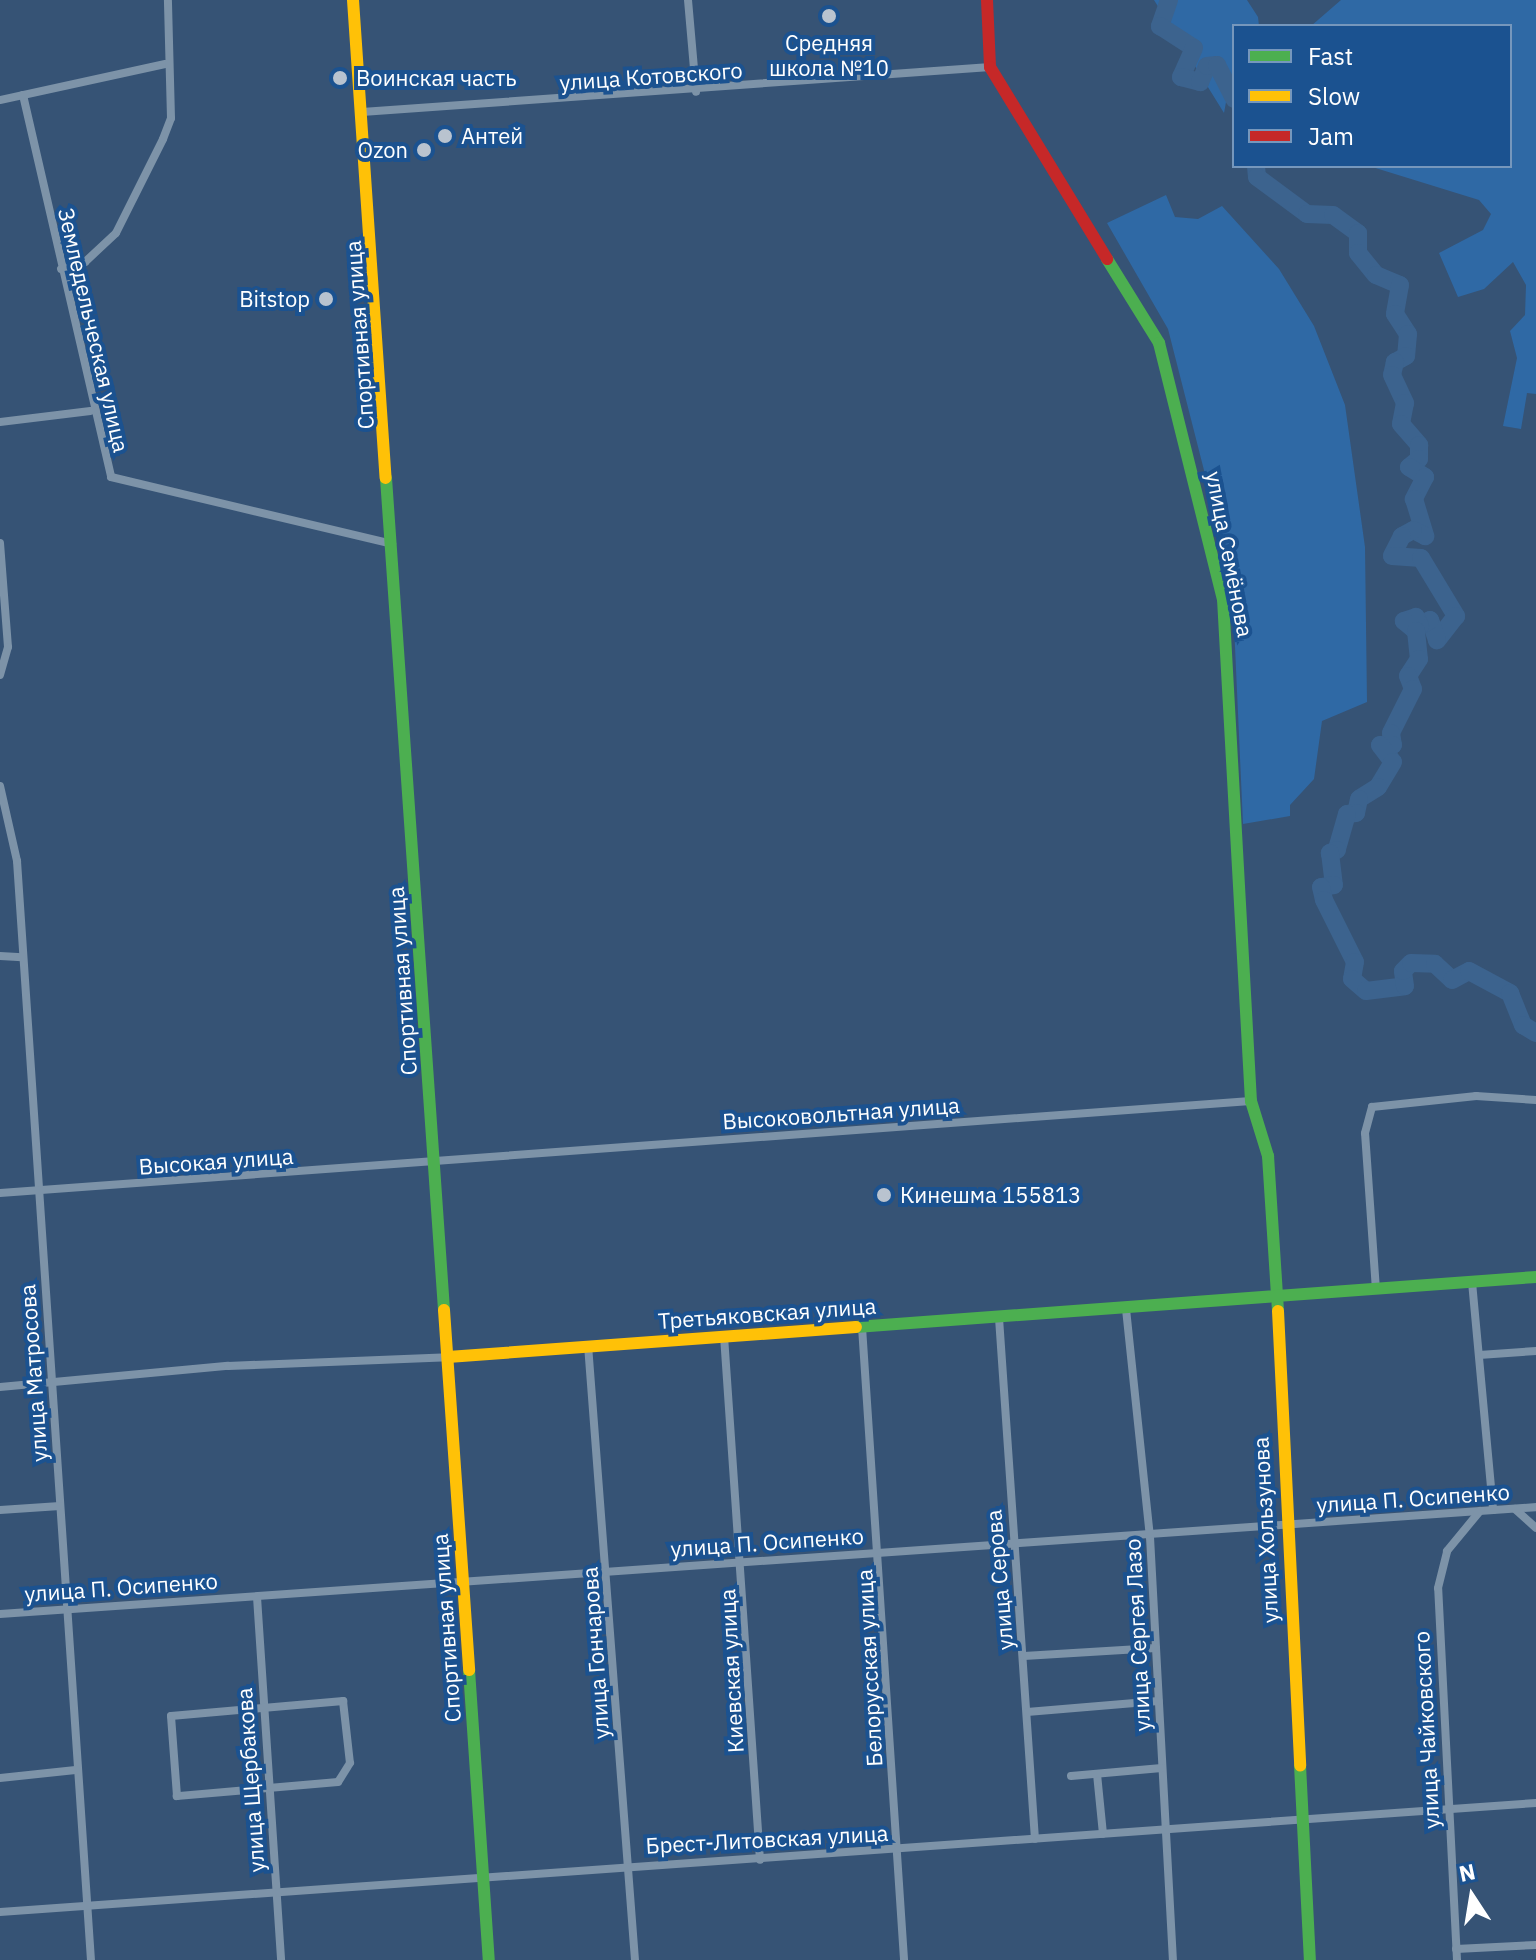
<!DOCTYPE html>
<meta charset="utf-8">
<style>
body{margin:0}
#map{position:relative;width:1536px;height:1960px;overflow:hidden;background:#365375;font-family:"IBM Plex Sans",sans-serif}
div>[style]{position:absolute}
[style*='--x']{left:calc(var(--x)*1px);top:calc(var(--y)*1px);width:calc(var(--w)*1px);rotate:calc(var(--a)*1deg)}
.green>*{inset:0;background:#2f69a5}
.river>*{height:18px;margin:-9px;padding:0 9px;transform-origin:9px;border-radius:9px;background:#3c638e}
.street>*{height:8px;margin:-4px;padding:0 4px;transform-origin:4px;border-radius:4px;background:#7d93a8}
.fast>*{height:12px;margin:-6px;padding:0 6px;transform-origin:6px;border-radius:6px;background:#4caf50}
.slow>*{height:12px;margin:-6px;padding:0 6px;transform-origin:6px;border-radius:6px;background:#ffc107}
.jam>*{height:12px;margin:-6px;padding:0 6px;transform-origin:6px;border-radius:6px;background:#c62828}
.dots>*{width:22px;height:22px;translate:-50% -50%;box-sizing:border-box;border:4px solid #1b5290;border-radius:50%}
span{translate:-50% -50%;white-space:nowrap;text-align:center;line-height:1.15;-webkit-text-stroke:8px #1b5290;paint-order:stroke}
.poi-label{font-size:22px;color:#fff}
.left{translate:0 -50%;text-align:left}
.right{translate:-100% -50%;text-align:right}
.street-label{font-size:22px;color:#fff}
.legend{position:absolute;left:1232px;top:24px;width:280px;height:144px;box-sizing:border-box;background:#1b5290;border:2px solid #7697bc;margin:0;padding:10px 14px;list-style:none;font-size:24px;color:#fff}
.legend li{display:flex;align-items:center;gap:16px;height:40px}
.legend b{width:40px;border:2px solid #7697bc}
.north{position:absolute;left:1432px;top:1856px;width:80px;height:80px;-webkit-text-stroke:6px #1b5290;paint-order:stroke;rotate:348deg;font-size:22px;font-weight:700;line-height:32px;text-align:center;color:#fff}
.north::after{content:'';display:block;margin:auto;width:28px;height:36px;background:#fff;clip-path:polygon(50% 0,100% 100%,50% 72%,0 100%)}
</style>
<div id="map">
<div class="green">
<div style="clip-path:polygon(1154px 0,1247px 0,1258px 17px,1259px 26px,1234px 26px,1234px 88px,1229px 86px,1224px 113px)"></div>
<div style="clip-path:polygon(1341px 0,1536px 0,1536px 394px,1527px 393px,1521px 429px,1503px 426px,1517px 358px,1510px 331px,1525px 315px,1526px 285px,1513px 262px,1484px 289px,1458px 297px,1439px 253px,1483px 230px,1491px 214px,1479px 200px,1369px 166px,1510px 166px,1510px 26px,1311px 26px)"></div>
<div style="clip-path:polygon(1166px 195px,1175px 217px,1198px 219px,1222px 206px,1279px 269px,1314px 326px,1345px 405px,1365px 547px,1367px 702px,1322px 721px,1314px 779px,1290px 805px,1290px 816px,1243px 824px,1232px 580px,1168px 329px,1107px 223px)"></div>
</div>
<div class="river">
<div style="--x:1169;--y:0;--w:28;--a:109"></div>
<div style="--x:1160;--y:26;--w:40;--a:32.9"></div>
<div style="--x:1194;--y:48;--w:32;--a:114"></div>
<div style="--x:1181;--y:77;--w:20;--a:15"></div>
<div style="--x:1200;--y:82;--w:17;--a:-66"></div>
<div style="--x:1207;--y:66;--w:10;--a:-6"></div>
<div style="--x:1217;--y:65;--w:38;--a:63"></div>
<div style="--x:1256;--y:166;--w:11;--a:85"></div>
<div style="--x:1257;--y:177;--w:62;--a:36.5"></div>
<div style="--x:1307;--y:214;--w:26;--a:2"></div>
<div style="--x:1333;--y:215;--w:31;--a:36"></div>
<div style="--x:1358;--y:233;--w:20;--a:90"></div>
<div style="--x:1358;--y:253;--w:28;--a:51"></div>
<div style="--x:1376;--y:275;--w:26;--a:23"></div>
<div style="--x:1400;--y:285;--w:29;--a:100"></div>
<div style="--x:1395;--y:314;--w:24;--a:57"></div>
<div style="--x:1408;--y:334;--w:22;--a:95"></div>
<div style="--x:1406;--y:356;--w:13;--a:151"></div>
<div style="--x:1395;--y:362;--w:13;--a:103"></div>
<div style="--x:1392;--y:375;--w:31;--a:65"></div>
<div style="--x:1405;--y:403;--w:21;--a:101"></div>
<div style="--x:1401;--y:424;--w:28;--a:49"></div>
<div style="--x:1419;--y:445;--w:14;--a:90"></div>
<div style="--x:1419;--y:459;--w:13;--a:141"></div>
<div style="--x:1409;--y:467;--w:19;--a:32"></div>
<div style="--x:1425;--y:477;--w:25;--a:117"></div>
<div style="--x:1414;--y:499;--w:39;--a:73"></div>
<div style="--x:1425;--y:536;--w:13;--a:-153"></div>
<div style="--x:1413;--y:530;--w:13;--a:151"></div>
<div style="--x:1402;--y:536;--w:22;--a:117"></div>
<div style="--x:1392;--y:556;--w:29;--a:4"></div>
<div style="--x:1421;--y:558;--w:68;--a:58.9"></div>
<div style="--x:1456;--y:616;--w:31;--a:128"></div>
<div style="--x:1437;--y:640;--w:21;--a:-109"></div>
<div style="--x:1430;--y:620;--w:12;--a:149"></div>
<div style="--x:1420;--y:626;--w:10;--a:-114"></div>
<div style="--x:1416;--y:617;--w:13;--a:162"></div>
<div style="--x:1404;--y:621;--w:16;--a:40"></div>
<div style="--x:1416;--y:631;--w:28;--a:84"></div>
<div style="--x:1419;--y:659;--w:20;--a:123"></div>
<div style="--x:1408;--y:676;--w:14;--a:69"></div>
<div style="--x:1413;--y:689;--w:49;--a:116.6"></div>
<div style="--x:1391;--y:733;--w:12;--a:81"></div>
<div style="--x:1393;--y:745;--w:13;--a:180"></div>
<div style="--x:1380;--y:745;--w:21;--a:53"></div>
<div style="--x:1393;--y:762;--w:29;--a:121"></div>
<div style="--x:1378;--y:787;--w:22;--a:148"></div>
<div style="--x:1359;--y:799;--w:14;--a:102"></div>
<div style="--x:1356;--y:813;--w:9;--a:174"></div>
<div style="--x:1347;--y:814;--w:37;--a:106"></div>
<div style="--x:1337;--y:850;--w:8;--a:157"></div>
<div style="--x:1330;--y:853;--w:32;--a:83"></div>
<div style="--x:1334;--y:885;--w:13;--a:171"></div>
<div style="--x:1321;--y:887;--w:13;--a:77"></div>
<div style="--x:1324;--y:900;--w:69;--a:63.4"></div>
<div style="--x:1355;--y:962;--w:17;--a:100"></div>
<div style="--x:1352;--y:979;--w:18;--a:41"></div>
<div style="--x:1366;--y:991;--w:39;--a:-7"></div>
<div style="--x:1405;--y:986;--w:15;--a:-98"></div>
<div style="--x:1403;--y:971;--w:11;--a:-45"></div>
<div style="--x:1411;--y:963;--w:24;--a:2"></div>
<div style="--x:1435;--y:964;--w:23;--a:43"></div>
<div style="--x:1452;--y:980;--w:19;--a:-28"></div>
<div style="--x:1469;--y:971;--w:47;--a:28.2"></div>
<div style="--x:1510;--y:993;--w:35;--a:68"></div>
<div style="--x:1523;--y:1025;--w:15;--a:32"></div>
</div>
<div class="street">
<div style="--x:688;--y:0;--w:92;--a:85"></div>
<div style="--x:23;--y:95;--w:392;--a:77"></div>
<div style="--x:111;--y:477;--w:289;--a:13.4"></div>
<div style="--x:0;--y:100;--w:169;--a:-12.3"></div>
<div style="--x:362;--y:112;--w:630;--a:-4.1"></div>
<div style="--x:61;--y:269;--w:25;--a:-16"></div>
<div style="--x:85;--y:262;--w:42;--a:-43.1"></div>
<div style="--x:116;--y:233;--w:105;--a:-63.4"></div>
<div style="--x:163;--y:139;--w:22;--a:-69"></div>
<div style="--x:171;--y:118;--w:118;--a:-91.5"></div>
<div style="--x:0;--y:422;--w:91;--a:-7"></div>
<div style="--x:0;--y:543;--w:104;--a:85.6"></div>
<div style="--x:8;--y:647;--w:29;--a:106"></div>
<div style="--x:0;--y:786;--w:77;--a:77.2"></div>
<div style="--x:17;--y:861;--w:1101;--a:86.15"></div>
<div style="--x:0;--y:956;--w:22;--a:3"></div>
<div style="--x:0;--y:1193;--w:1254;--a:-4.21"></div>
<div style="--x:1472;--y:1282;--w:229;--a:84.7"></div>
<div style="--x:1376;--y:1290;--w:157;--a:-94"></div>
<div style="--x:1365;--y:1133;--w:27;--a:-75"></div>
<div style="--x:1372;--y:1107;--w:105;--a:-6"></div>
<div style="--x:1476;--y:1096;--w:60;--a:3.8"></div>
<div style="--x:1126;--y:1309;--w:229;--a:84"></div>
<div style="--x:1150;--y:1537;--w:424;--a:86.9"></div>
<div style="--x:999;--y:1318;--w:522;--a:86.05"></div>
<div style="--x:862;--y:1327;--w:634;--a:86.2"></div>
<div style="--x:724;--y:1336;--w:525;--a:86.07"></div>
<div style="--x:588;--y:1345;--w:617;--a:85.63"></div>
<div style="--x:1479;--y:1355;--w:57;--a:-4"></div>
<div style="--x:0;--y:1387;--w:229;--a:-5.3"></div>
<div style="--x:228;--y:1366;--w:220;--a:-2.3"></div>
<div style="--x:1515;--y:1509;--w:28;--a:42"></div>
<div style="--x:0;--y:1510;--w:60;--a:-3.8"></div>
<div style="--x:257;--y:1597;--w:364;--a:86.2"></div>
<div style="--x:0;--y:1614;--w:1540;--a:-3.98"></div>
<div style="--x:1024;--y:1656;--w:132;--a:-3.5"></div>
<div style="--x:343;--y:1701;--w:62;--a:83.6"></div>
<div style="--x:350;--y:1763;--w:22;--a:122"></div>
<div style="--x:338;--y:1782;--w:162;--a:175"></div>
<div style="--x:177;--y:1796;--w:80;--a:-94.3"></div>
<div style="--x:171;--y:1716;--w:173;--a:-5"></div>
<div style="--x:1027;--y:1712;--w:132;--a:-4.8"></div>
<div style="--x:1097;--y:1774;--w:60;--a:84.3"></div>
<div style="--x:1071;--y:1776;--w:91;--a:-5"></div>
<div style="--x:0;--y:1778;--w:76;--a:-6"></div>
<div style="--x:0;--y:1912;--w:1540;--a:-4.06"></div>
<div style="--x:1456;--y:1949;--w:80;--a:-2.9"></div>
<div style="--x:1457;--y:1960;--w:372;--a:-92.9"></div>
<div style="--x:1438;--y:1588;--w:38;--a:-76"></div>
<div style="--x:1447;--y:1551;--w:52;--a:-50.5"></div>
</div>
<div class="fast">
<div style="--x:1107;--y:259;--w:99;--a:58.2"></div>
<div style="--x:1159;--y:343;--w:264;--a:76"></div>
<div style="--x:1223;--y:599;--w:503;--a:86.81"></div>
<div style="--x:1251;--y:1101;--w:58;--a:72.8"></div>
<div style="--x:1268;--y:1156;--w:155;--a:86.3"></div>
<div style="--x:386;--y:478;--w:834;--a:86.01"></div>
<div style="--x:856;--y:1327;--w:682;--a:-4.21"></div>
<div style="--x:469;--y:1670;--w:291;--a:86.1"></div>
<div style="--x:1300;--y:1765;--w:195;--a:87.1"></div>
</div>
<div class="slow">
<div style="--x:353;--y:0;--w:479;--a:86.1"></div>
<div style="--x:444;--y:1310;--w:361;--a:86"></div>
<div style="--x:1278;--y:1311;--w:455;--a:87.2"></div>
<div style="--x:448;--y:1357;--w:409;--a:-4.2"></div>
</div>
<div class="jam">
<div style="--x:987;--y:0;--w:67;--a:87.4"></div>
<div style="--x:990;--y:67;--w:225;--a:58.6"></div>
</div>
<div class="dots">
<div style="left:829px;top:16px;background:#b9c3cf"></div>
<div style="left:340px;top:78px;background:#b9c3cf"></div>
<div style="left:445px;top:136px;background:#b9c3cf"></div>
<div style="left:424px;top:150px;background:#b9c3cf"></div>
<div style="left:326px;top:299px;background:#b9c3cf"></div>
<div style="left:884px;top:1195px;background:#b9c3cf"></div>
</div>
<div class="poi-label">
<span style="left:829px;top:55px">Средняя<br>школа №10</span>
<span class="left" style="left:356px;top:78px">Воинская часть</span>
<span class="left" style="left:461px;top:136px">Антей</span>
<span class="right" style="left:408px;top:150px">Ozon</span>
<span class="right" style="left:310px;top:299px">Bitstop</span>
<span class="left" style="left:900px;top:1195px">Кинешма 155813</span>
</div>
<div class="street-label">
<span style="left:651px;top:76px;rotate:-4deg">улица Котовского</span>
<span style="left:94px;top:330px;rotate:77deg">Земледельческая улица</span>
<span style="left:359px;top:335px;rotate:-94deg">Спортивная улица</span>
<span style="left:1230px;top:554px;rotate:79deg">улица Семёнова</span>
<span style="left:402px;top:981px;rotate:-94deg">Спортивная улица</span>
<span style="left:841px;top:1113px;rotate:-4deg">Высоковольтная улица</span>
<span style="left:216px;top:1161px;rotate:-4deg">Высокая улица</span>
<span style="left:767px;top:1313px;rotate:-4deg">Третьяковская улица</span>
<span style="left:33px;top:1373px;rotate:-94deg">улица Матросова</span>
<span style="left:1413px;top:1498px;rotate:-4deg">улица П. Осипенко</span>
<span style="left:1265px;top:1530px;rotate:-93deg">улица Хользунова</span>
<span style="left:767px;top:1542px;rotate:-4deg">улица П. Осипенко</span>
<span style="left:999px;top:1580px;rotate:-95deg">улица Серова</span>
<span style="left:121px;top:1587px;rotate:-4deg">улица П. Осипенко</span>
<span style="left:446px;top:1628px;rotate:-94deg">Спортивная улица</span>
<span style="left:1137px;top:1635px;rotate:-93deg">улица Сергея Лазо</span>
<span style="left:595px;top:1653px;rotate:-94deg">улица Гончарова</span>
<span style="left:869px;top:1668px;rotate:-93deg">Белорусская улица</span>
<span style="left:731px;top:1671px;rotate:-93deg">Киевская улица</span>
<span style="left:1426px;top:1730px;rotate:-93deg">улица Чайковского</span>
<span style="left:250px;top:1780px;rotate:-94deg">улица Щербакова</span>
<span style="left:767px;top:1839px;rotate:-3deg">Брест-Литовская улица</span>
</div>
<ul class="legend">
<li><b style="height:10px;background:#4caf50"></b>Fast</li>
<li><b style="height:10px;background:#ffc107"></b>Slow</li>
<li><b style="height:10px;background:#c62828"></b>Jam</li>
</ul>
<div class="north">N</div>
</div>
